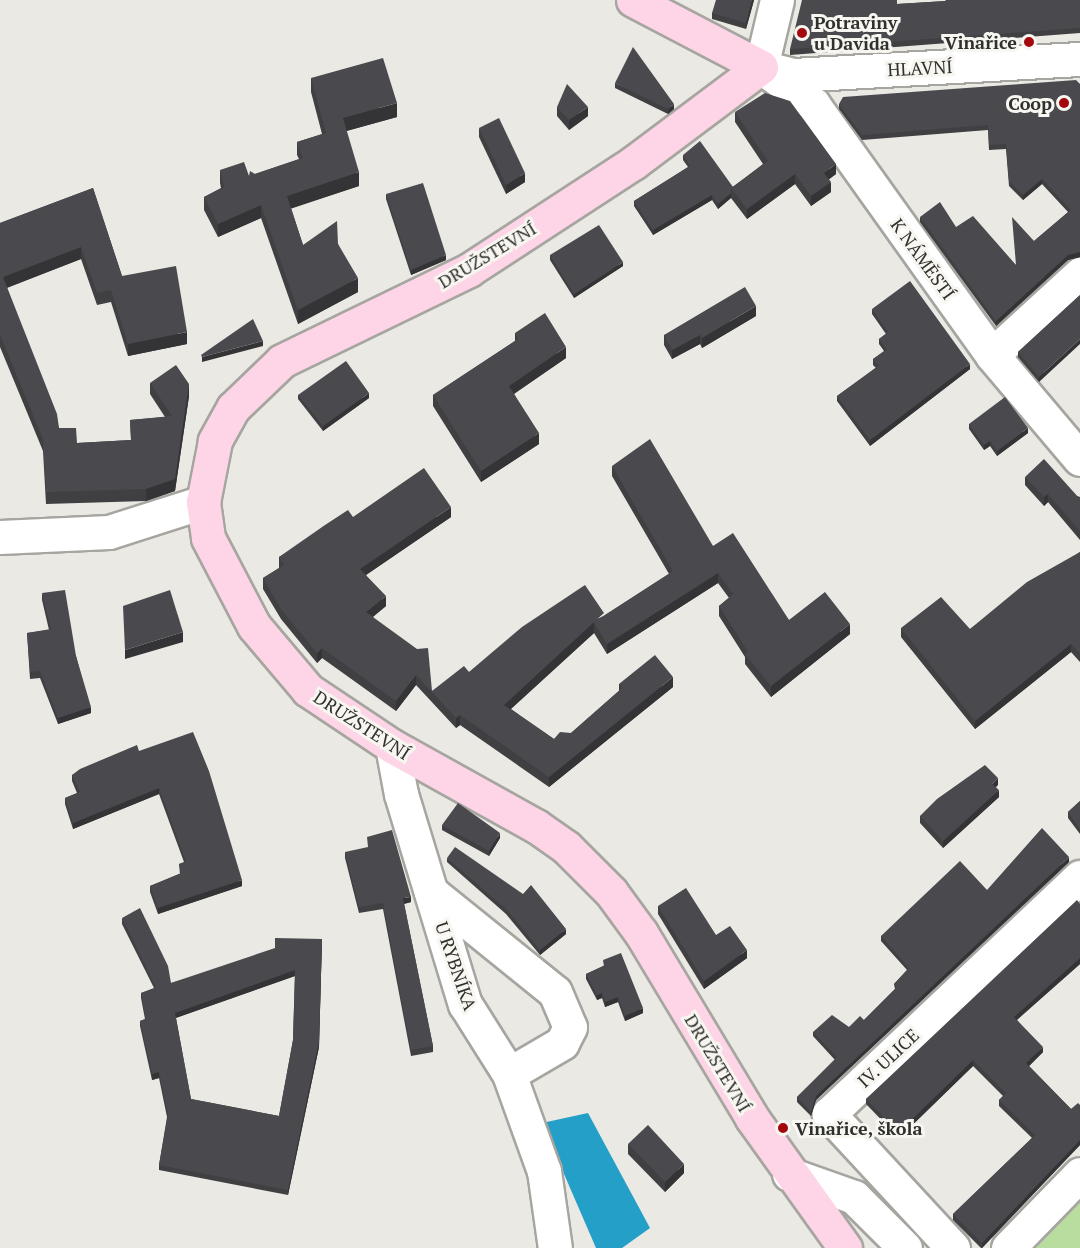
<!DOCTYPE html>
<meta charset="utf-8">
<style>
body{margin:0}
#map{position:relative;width:1080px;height:1248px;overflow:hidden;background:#eae9e4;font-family:"PT Serif",serif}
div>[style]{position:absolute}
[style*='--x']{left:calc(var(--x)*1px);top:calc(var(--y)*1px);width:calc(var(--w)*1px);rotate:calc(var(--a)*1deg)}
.green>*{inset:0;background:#b9dd9f}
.water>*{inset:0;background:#249fc7}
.roads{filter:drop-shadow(2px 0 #a6a5a0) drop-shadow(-2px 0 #a6a5a0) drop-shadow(0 2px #a6a5a0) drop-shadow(0 -2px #a6a5a0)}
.minor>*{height:33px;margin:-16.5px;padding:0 16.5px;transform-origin:16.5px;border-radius:16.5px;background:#fff}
.major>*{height:33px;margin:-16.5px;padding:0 16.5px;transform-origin:16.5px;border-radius:16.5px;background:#fdd5e6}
.wall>*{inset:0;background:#404043}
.shaded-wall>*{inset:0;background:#343437}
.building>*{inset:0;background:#4a4a4e}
.dots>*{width:16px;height:16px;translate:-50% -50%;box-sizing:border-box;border:3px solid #f7f6f1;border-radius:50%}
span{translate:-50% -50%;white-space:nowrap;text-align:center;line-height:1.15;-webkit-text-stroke:6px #f7f6f1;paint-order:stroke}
.poi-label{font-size:18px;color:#30302e;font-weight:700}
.left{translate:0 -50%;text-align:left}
.right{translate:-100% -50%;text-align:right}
.street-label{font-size:18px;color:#30302e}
</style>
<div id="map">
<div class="green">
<div style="clip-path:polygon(1080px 1202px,1080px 1248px,1036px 1248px)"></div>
</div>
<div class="water">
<div style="clip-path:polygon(588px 1113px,650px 1228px,622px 1248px,596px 1248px,542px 1123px)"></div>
</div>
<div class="roads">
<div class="minor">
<div style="--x:761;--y:67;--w:64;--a:35.4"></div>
<div style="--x:813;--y:104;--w:308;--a:54.5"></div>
<div style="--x:992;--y:355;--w:136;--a:49.8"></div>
<div style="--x:761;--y:67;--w:69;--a:-76.6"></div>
<div style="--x:765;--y:68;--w:29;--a:14"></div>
<div style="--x:793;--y:75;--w:287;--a:-3.2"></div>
<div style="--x:992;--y:355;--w:120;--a:-42.6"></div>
<div style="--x:0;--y:537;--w:109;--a:-2.6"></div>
<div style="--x:109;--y:532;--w:99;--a:-17.7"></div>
<div style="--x:392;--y:746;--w:49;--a:79.4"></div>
<div style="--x:401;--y:794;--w:220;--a:73.1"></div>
<div style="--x:465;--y:1004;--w:83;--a:57.8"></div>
<div style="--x:509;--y:1074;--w:103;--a:70.2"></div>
<div style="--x:544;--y:1171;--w:78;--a:81.9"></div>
<div style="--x:431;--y:892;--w:159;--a:38.9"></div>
<div style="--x:555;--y:992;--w:38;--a:67"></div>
<div style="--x:570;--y:1027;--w:18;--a:117"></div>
<div style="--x:562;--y:1043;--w:61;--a:149.7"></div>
<div style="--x:789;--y:1174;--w:69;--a:19.5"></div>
<div style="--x:854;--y:1197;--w:72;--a:45"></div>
<div style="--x:953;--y:1248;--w:183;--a:-132.8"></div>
<div style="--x:829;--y:1114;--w:345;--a:-43.4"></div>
<div style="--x:1008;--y:1248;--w:103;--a:-45.8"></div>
</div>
<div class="major">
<div style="--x:633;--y:0;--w:144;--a:27.6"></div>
<div style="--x:761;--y:67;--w:160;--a:143.1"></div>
<div style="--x:633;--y:163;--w:196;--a:146.9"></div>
<div style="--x:469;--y:270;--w:208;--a:154.1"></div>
<div style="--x:282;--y:361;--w:68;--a:136.2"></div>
<div style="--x:233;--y:408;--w:38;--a:119"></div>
<div style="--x:215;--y:441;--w:62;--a:101.1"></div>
<div style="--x:203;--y:502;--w:36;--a:82"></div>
<div style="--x:208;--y:538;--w:99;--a:62.4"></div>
<div style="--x:254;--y:626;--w:84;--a:49.8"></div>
<div style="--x:308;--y:690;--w:101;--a:33.7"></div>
<div style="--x:392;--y:746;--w:165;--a:29.1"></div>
<div style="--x:536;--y:826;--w:37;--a:35"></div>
<div style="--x:566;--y:847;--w:64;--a:45"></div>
<div style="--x:611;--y:892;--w:51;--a:53.8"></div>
<div style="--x:641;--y:933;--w:216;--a:59"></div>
<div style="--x:752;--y:1118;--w:160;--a:54.4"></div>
</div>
</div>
<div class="wall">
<div style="clip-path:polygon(754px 0,746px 29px,712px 19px,712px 13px)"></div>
<div style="clip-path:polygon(945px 0,1080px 0,1080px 33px,790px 55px,790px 49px,897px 4px,946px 1px)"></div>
<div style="clip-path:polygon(311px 78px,397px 117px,346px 131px,359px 186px,291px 208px,303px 245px,338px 244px,358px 292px,298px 324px,261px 218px,218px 237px,204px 210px,204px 197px,221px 188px,220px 183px,220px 170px,249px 176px,299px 159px,297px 155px,297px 142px,322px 134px,311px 92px)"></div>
<div style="clip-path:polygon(615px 83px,674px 109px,668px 114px,615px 88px)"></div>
<div style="clip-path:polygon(1080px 84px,1080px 257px,1068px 260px,996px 326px,920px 222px,920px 217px,956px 227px,1016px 265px,1034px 241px,1068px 212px,1042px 184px,1023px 200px,1009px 186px,1006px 149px,989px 150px,988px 130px,862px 140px,839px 109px,839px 104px)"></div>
<div style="clip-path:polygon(557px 107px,588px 116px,569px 130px,557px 116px)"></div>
<div style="clip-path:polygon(735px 112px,836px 174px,829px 179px,831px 192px,811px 206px,795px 184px,747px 219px,731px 198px,718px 209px,712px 200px,653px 235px,634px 206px,634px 201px,688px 167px,683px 160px,683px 155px,733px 187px,763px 164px,735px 122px)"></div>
<div style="clip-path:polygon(479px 128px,525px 182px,506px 194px,479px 137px)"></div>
<div style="clip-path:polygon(93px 188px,122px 276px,187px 344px,128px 356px,111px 302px,97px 305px,81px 259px,7px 288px,59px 428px,77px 443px,131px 440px,130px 420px,165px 417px,150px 394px,150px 383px,189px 396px,175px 491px,146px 501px,46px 504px,43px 451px,0 347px,0 223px)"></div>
<div style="clip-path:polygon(386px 194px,446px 260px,411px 275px,386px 199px)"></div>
<div style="clip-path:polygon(550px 255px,623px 266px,574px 298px,550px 260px)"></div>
<div style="clip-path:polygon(1080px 295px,1039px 382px,1018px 357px,1018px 352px)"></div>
<div style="clip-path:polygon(872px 309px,970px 369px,870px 446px,837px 401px,837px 396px,876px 368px,873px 365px,873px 359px,884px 351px,879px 344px,879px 339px,886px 334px,872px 314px)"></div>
<div style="clip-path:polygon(756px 316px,702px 348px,700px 344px,672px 359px,664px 345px,664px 335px)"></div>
<div style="clip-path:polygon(515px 333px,566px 358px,514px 394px,539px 444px,481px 482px,433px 406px,433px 395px,515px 341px)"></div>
<div style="clip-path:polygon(298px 395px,369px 398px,323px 431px,298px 399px)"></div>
<div style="clip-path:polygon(969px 424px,1028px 433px,997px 456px,990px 446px,984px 450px,969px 429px)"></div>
<div style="clip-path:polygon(612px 466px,713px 546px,789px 620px,850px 634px,771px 697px,745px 664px,745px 657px,719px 616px,719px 606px,729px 598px,718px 583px,607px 654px,594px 633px,511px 709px,554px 739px,571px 733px,619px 691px,619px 684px,673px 687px,549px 787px,460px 725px,456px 728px,416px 685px,396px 711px,322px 658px,317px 663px,281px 619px,263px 589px,263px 578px,279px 568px,279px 557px,353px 517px,451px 517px,366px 575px,386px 606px,373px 617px,432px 691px,469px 672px,604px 616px,669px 574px,612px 476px)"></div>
<div style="clip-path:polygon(1025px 477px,1080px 497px,1080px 540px,1048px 502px,1044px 506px,1025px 485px)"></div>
<div style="clip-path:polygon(1080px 552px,1080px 662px,1071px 652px,975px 729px,901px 637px,901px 628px,970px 629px)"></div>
<div style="clip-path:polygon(42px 593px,76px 656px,91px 713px,58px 724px,40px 678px,30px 679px,27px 633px,49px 630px,42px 600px)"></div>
<div style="clip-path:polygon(139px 751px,242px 886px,158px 914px,150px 892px,150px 886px,180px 874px,179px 864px,184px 862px,159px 794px,73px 829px,65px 804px,65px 798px,77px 793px,72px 781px,72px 775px)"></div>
<div style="clip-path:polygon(998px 785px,996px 787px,999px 797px,943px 848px,920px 823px,920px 816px)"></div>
<div style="clip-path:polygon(1080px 801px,1080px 834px,1068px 818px,1068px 812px)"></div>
<div style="clip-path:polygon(442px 825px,500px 838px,489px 856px,442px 830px)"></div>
<div style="clip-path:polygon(345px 852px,411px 902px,404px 904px,433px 1046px,433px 1052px,411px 1056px,383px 909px,359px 913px,345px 858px)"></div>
<div style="clip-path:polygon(447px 858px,566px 934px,540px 955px,506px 914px,447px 862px)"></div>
<div style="clip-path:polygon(1069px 862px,816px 1100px,811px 1116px,797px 1102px,797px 1097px,835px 1060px,813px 1036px,813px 1032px,849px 1027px,864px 1020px,895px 989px,894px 984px,907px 970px,881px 941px,881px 936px,987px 890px)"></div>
<div style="clip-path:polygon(1080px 904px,1080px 964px,1017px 1020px,1043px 1052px,1029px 1066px,1071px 1109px,1080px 1105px,1080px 1145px,982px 1248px,981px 1248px,953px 1220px,953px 1214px,1032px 1138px,999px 1106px,999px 1100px,1003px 1096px,973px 1066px,899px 1138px,866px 1104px,866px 1099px)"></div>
<div style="clip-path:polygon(658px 906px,747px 958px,704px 989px,658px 914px)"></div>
<div style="clip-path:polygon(evenodd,122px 918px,171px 983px,322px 939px,319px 1047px,288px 1195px,159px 1170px,159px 1165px,167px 1117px,159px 1078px,152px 1080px,140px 1026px,140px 1021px,145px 1019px,141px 998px,141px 993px,154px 988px,122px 924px,122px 918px,295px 976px,293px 1040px,279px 1116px,191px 1099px,176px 1018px,295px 976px)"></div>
<div style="clip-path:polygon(603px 960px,643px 1013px,625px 1021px,618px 1002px,605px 1007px,602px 998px,597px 1000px,586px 979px,586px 974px,604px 966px)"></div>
<div style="clip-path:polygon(628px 1144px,684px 1173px,665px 1192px,628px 1154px)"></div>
</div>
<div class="shaded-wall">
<div style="clip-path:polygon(752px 0,754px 0,746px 29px,746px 23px)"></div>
<div style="clip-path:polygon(397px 103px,397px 117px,343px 132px,343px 118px)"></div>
<div style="clip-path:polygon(674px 104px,674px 109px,668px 114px,668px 109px)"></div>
<div style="clip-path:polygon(588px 107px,588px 116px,569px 130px,569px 120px)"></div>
<div style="clip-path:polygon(836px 164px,836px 174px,824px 183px,824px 173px)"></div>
<div style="clip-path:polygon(359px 172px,359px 186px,287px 210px,287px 196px)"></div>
<div style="clip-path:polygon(525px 173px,525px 182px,506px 194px,506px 185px)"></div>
<div style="clip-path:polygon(795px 174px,795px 184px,747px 219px,747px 209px)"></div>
<div style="clip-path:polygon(1042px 179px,1042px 184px,1023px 200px,1023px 195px)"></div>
<div style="clip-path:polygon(831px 182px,831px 192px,811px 206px,811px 196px)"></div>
<div style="clip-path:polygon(731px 193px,731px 198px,718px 209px,718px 204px)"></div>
<div style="clip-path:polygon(712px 195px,712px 200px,653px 235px,653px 230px)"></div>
<div style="clip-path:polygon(261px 205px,261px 218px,218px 237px,218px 224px)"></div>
<div style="clip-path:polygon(81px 247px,81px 259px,3px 289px,3px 277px)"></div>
<div style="clip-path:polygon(1080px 252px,1080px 257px,1068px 260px,996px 326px,996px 321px,1068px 255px)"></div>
<div style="clip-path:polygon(446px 255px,446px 260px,411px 275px,411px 270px)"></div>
<div style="clip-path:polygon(623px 262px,623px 266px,574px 298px,574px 294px)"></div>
<div style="clip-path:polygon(358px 278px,358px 292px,298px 324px,298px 310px)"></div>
<div style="clip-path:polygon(756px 306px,756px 316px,702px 348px,702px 338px)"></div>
<div style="clip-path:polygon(187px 332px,187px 344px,128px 356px,128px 344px)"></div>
<div style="clip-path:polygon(700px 335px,700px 344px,672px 359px,672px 350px)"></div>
<div style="clip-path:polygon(1080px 339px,1080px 344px,1039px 382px,1039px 377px)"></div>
<div style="clip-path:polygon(263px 341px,263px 346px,202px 362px,202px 357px)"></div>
<div style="clip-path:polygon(566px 347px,566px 358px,509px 397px,509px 386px)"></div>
<div style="clip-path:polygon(970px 364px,970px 369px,870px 446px,870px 440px)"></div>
<div style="clip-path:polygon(189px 384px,189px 396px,175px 491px,146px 501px,146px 489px)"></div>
<div style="clip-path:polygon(369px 393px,369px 398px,323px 431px,323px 426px)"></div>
<div style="clip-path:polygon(1028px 428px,1028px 433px,997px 456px,997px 451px)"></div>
<div style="clip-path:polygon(539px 433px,539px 444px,481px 482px,481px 471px)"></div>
<div style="clip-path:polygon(990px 441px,990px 446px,984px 450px,984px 445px)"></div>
<div style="clip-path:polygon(1048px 494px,1048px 502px,1044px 506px,1044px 497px)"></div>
<div style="clip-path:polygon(451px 507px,451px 517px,360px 579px,360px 569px)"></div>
<div style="clip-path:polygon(718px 573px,718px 583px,607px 654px,607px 644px)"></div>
<div style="clip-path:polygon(386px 596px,386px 606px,366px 622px,366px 612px)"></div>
<div style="clip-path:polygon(594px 622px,594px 633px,504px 715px,504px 705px)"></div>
<div style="clip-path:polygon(850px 624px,850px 634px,771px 697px,771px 686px)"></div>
<div style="clip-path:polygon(183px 632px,183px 642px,125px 659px,125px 650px)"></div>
<div style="clip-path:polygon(1071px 644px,1071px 652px,975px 729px,975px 721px)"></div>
<div style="clip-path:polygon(322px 648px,322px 658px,317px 663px,317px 653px)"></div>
<div style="clip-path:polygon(416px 675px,416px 685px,396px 711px,396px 701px)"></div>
<div style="clip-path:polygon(673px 677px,673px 687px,549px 787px,549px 777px)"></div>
<div style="clip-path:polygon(91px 707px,91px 713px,58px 724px,58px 718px)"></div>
<div style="clip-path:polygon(460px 715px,460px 725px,456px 728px,456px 718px)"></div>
<div style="clip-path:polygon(998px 778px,998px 785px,992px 790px,992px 784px)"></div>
<div style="clip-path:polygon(159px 788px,159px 794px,73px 829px,73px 823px)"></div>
<div style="clip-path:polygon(999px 790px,999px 797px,943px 848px,943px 841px)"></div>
<div style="clip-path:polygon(500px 833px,500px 838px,489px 856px,489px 851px)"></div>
<div style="clip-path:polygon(1069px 857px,1069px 862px,816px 1100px,811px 1116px,811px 1112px,816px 1096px)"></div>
<div style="clip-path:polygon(242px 880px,242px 886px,158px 914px,158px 908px)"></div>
<div style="clip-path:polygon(411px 897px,411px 902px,403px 904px,403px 898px)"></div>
<div style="clip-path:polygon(566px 929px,566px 934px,540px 955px,540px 950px)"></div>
<div style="clip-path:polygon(322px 939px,319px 1047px,288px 1195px,288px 1190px)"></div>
<div style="clip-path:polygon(747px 950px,747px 958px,704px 989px,704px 981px)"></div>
<div style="clip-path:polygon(1080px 958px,1080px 964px,1014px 1022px,1014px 1017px)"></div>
<div style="clip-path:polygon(295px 970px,295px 976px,175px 1018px,175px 1013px)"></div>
<div style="clip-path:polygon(602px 993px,602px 998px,597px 1000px,597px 995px)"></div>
<div style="clip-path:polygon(618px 997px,618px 1002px,605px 1007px,605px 1002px)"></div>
<div style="clip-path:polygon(643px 1008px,643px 1013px,625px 1021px,625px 1016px)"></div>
<div style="clip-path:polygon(1043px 1047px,1043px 1052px,1026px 1069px,1026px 1063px)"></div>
<div style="clip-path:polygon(973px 1060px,973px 1066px,899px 1138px,899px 1132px)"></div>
<div style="clip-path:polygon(159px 1072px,159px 1078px,152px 1080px,152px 1074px)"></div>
<div style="clip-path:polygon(1080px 1140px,1080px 1145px,982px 1248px,982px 1243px)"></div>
<div style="clip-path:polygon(684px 1164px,684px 1173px,665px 1192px,665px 1182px)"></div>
</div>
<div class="building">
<div style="clip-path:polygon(716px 0,752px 0,746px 23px,712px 13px)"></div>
<div style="clip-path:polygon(802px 0,897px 0,897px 4px,946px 1px,946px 0,1080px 0,1080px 28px,790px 49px)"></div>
<div style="clip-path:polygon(633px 47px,674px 104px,668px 109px,615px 83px)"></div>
<div style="clip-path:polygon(383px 58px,397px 103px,343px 118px,359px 172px,287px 196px,303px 245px,337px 221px,338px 244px,358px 278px,298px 310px,261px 205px,218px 224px,204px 197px,224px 187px,220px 170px,244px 162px,249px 176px,250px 171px,255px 174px,303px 158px,297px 142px,326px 133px,311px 78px)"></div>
<div style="clip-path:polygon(1076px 80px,1080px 84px,1080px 252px,1068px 255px,996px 321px,920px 217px,940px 202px,956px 227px,973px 216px,1016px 265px,1012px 217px,1034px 241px,1071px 210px,1042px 179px,1023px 195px,1009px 181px,1006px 144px,989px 145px,988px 125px,862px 135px,839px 104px,843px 97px)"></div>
<div style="clip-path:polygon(567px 84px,588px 107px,569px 120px,557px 107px)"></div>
<div style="clip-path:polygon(765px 93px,790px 101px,836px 164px,824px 173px,831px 182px,811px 196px,795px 174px,747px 209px,731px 188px,768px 161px,735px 112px)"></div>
<div style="clip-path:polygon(499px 118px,525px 173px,506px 185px,479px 128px)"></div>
<div style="clip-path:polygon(700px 141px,733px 187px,731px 188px,731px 193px,718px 204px,712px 195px,653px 230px,634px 201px,690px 166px,683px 155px)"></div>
<div style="clip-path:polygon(423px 183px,446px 255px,411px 270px,386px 194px)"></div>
<div style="clip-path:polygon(93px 188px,122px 276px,176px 266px,187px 332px,128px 344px,111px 290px,97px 293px,81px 247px,3px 277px,57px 414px,59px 428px,76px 428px,77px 443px,131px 440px,130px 420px,172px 416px,150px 383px,176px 365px,189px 384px,175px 479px,146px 489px,46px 492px,43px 439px,0 335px,0 223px)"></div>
<div style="clip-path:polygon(599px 225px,623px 262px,574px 294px,550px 255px)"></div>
<div style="clip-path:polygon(910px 281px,970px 364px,870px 440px,837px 396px,878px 366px,873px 359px,887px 350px,879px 339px,888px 332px,872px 309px)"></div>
<div style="clip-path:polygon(745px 287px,756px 306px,702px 338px,700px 335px,672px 350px,664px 335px)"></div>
<div style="clip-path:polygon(1080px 295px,1080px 339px,1039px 377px,1018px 352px)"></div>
<div style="clip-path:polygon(545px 313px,566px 347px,509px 386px,539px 433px,481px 471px,433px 395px,518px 339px,515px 333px)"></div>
<div style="clip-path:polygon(253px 319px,263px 341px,202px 357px,201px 355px)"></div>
<div style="clip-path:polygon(346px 361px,369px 393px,323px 426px,298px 395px)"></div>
<div style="clip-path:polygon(1005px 397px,1028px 428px,997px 451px,990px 441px,984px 445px,969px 424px)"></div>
<div style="clip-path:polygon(650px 439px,713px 546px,733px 533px,789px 620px,825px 592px,850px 624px,771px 686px,745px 654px,748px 652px,719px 606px,733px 594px,718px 573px,607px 644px,594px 622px,504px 705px,554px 739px,560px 732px,571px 733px,622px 688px,619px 684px,655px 655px,673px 677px,549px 777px,460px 715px,456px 718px,416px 675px,396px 701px,322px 648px,317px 653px,281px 609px,263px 578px,284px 565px,279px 557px,325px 525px,348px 510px,353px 517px,424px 468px,451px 507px,360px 569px,386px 596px,366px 612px,417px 649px,428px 648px,432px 691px,464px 666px,469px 672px,522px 627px,585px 585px,604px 613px,594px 622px,673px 571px,612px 466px)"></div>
<div style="clip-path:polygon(1044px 459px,1079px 498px,1080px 497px,1080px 531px,1048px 494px,1044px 497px,1025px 477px)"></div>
<div style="clip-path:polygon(1080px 552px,1080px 653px,1071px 644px,975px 721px,901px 628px,941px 597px,970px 629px,1027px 582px)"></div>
<div style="clip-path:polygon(65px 590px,76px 656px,91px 707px,58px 718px,40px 671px,30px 672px,27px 633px,51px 629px,42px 593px)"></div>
<div style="clip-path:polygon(170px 590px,183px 632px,125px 650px,123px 606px)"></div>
<div style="clip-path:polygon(193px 732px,209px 771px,242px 880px,158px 908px,150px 886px,181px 873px,179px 864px,186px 862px,159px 788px,73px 823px,65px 798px,80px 792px,72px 775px,80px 769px,137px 745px,139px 751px)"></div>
<div style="clip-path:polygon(985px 765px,998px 778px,992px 784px,999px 790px,943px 841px,920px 816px,937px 799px)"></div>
<div style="clip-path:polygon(1080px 801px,1080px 829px,1068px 812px)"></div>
<div style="clip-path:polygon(458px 803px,500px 833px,489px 851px,442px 825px)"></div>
<div style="clip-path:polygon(1042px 828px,1069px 857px,816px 1096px,811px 1112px,797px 1097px,837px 1057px,813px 1032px,832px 1015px,849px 1027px,860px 1016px,864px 1020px,897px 987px,894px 984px,909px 968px,881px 936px,960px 861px,987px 890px)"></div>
<div style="clip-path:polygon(392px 830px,411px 897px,403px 898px,433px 1046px,411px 1050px,383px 903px,359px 907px,345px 852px,368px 847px,367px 837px)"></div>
<div style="clip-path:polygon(455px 847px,523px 894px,531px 885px,566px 929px,540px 950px,506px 909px,447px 858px)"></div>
<div style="clip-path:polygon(686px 888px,716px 935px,730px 926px,747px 950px,704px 981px,658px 906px)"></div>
<div style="clip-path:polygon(1077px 900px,1080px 904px,1080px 958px,1014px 1017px,1043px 1047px,1026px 1063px,1071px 1109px,1078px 1103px,1080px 1105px,1080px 1140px,982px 1243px,953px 1214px,1035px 1135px,999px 1100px,1006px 1093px,973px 1060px,899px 1132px,866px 1099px)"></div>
<div style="clip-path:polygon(evenodd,140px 908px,168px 966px,171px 983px,275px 948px,275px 938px,322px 939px,319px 1041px,288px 1190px,159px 1165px,168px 1114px,159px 1072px,152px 1074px,140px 1021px,146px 1019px,141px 993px,156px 988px,122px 918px,140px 908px,295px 970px,293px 1040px,279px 1116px,191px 1099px,175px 1013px,295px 970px)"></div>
<div style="clip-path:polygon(621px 953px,643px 1008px,625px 1016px,618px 997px,605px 1002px,602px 993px,597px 995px,586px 974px,605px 965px,603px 960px)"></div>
<div style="clip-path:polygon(648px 1125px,684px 1164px,665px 1182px,628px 1144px)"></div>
</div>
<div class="dots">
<div style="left:802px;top:33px;background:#a2080d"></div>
<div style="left:1029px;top:42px;background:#a2080d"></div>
<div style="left:1064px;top:103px;background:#a2080d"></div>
<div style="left:783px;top:1128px;background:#a2080d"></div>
</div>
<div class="poi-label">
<span class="left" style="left:814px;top:33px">Potraviny<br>u Davida</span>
<span class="right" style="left:1017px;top:42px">Vinařice</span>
<span class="right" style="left:1052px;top:103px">Coop</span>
<span class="left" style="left:795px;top:1128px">Vinařice, škola</span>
</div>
<div class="street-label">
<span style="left:920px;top:68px;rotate:-3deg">HLAVNÍ</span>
<span style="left:487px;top:255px;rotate:-31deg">DRUŽSTEVNÍ</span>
<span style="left:923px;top:259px;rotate:54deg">K NÁMĚSTÍ</span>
<span style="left:362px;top:725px;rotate:33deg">DRUŽSTEVNÍ</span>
<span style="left:456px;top:966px;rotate:71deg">U RYBNÍKA</span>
<span style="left:888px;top:1058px;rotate:-43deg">IV. ULICE</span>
<span style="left:718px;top:1063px;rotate:59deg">DRUŽSTEVNÍ</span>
</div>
</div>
